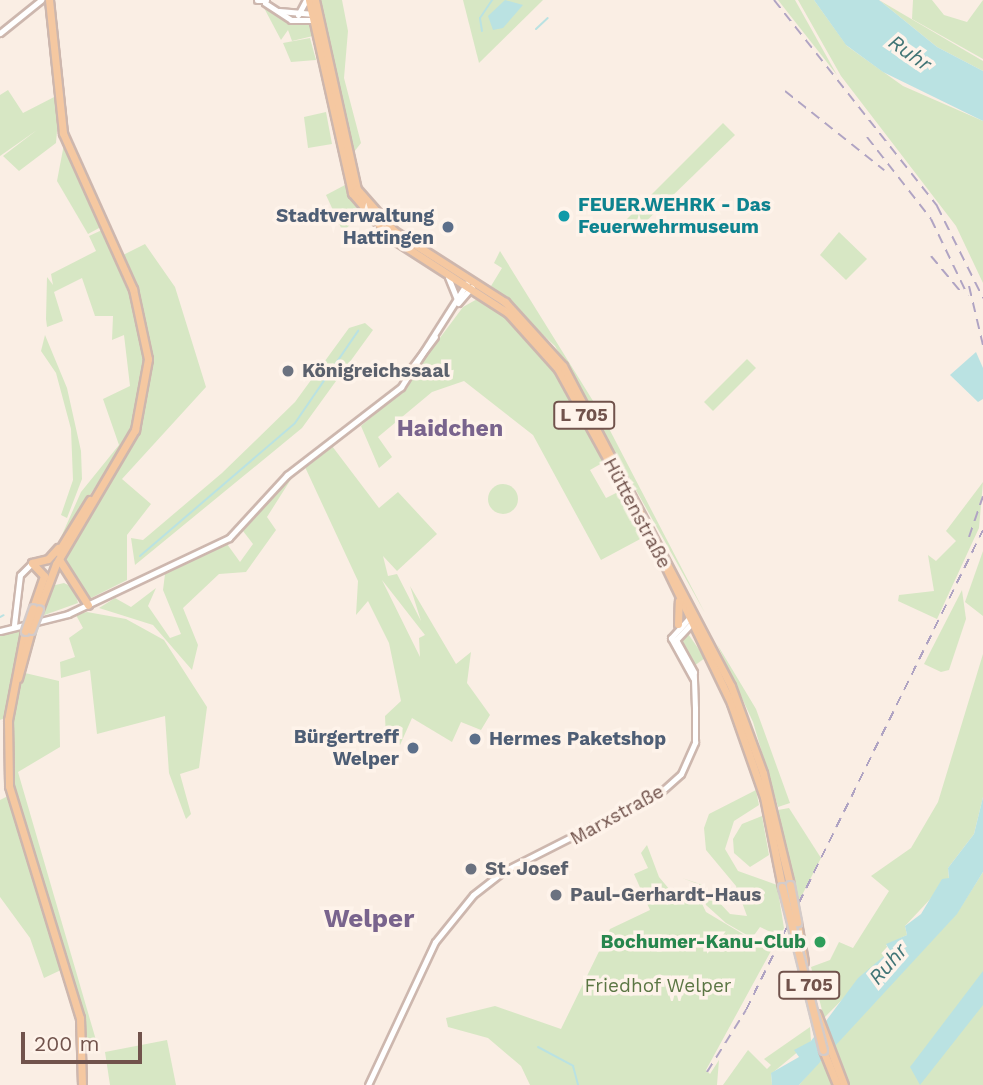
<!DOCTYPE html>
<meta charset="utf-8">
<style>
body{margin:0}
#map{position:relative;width:983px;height:1085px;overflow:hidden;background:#faeee4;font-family:"Work Sans",sans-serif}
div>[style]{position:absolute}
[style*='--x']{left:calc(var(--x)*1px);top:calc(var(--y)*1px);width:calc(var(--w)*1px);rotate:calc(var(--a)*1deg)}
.green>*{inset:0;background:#d7e7c4}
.round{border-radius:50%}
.water>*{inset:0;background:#bae2e2}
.stream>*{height:2px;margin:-1px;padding:0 1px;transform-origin:1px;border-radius:1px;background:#bae2e2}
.roads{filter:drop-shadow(2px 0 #cdb7ae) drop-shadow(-2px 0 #cdb7ae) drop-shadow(0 2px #cdb7ae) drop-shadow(0 -2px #cdb7ae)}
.minor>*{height:5px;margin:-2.5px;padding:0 2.5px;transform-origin:2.5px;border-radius:2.5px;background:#fff}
.major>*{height:7px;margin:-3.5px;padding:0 3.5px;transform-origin:3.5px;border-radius:3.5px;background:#f5c8a1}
.rail>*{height:2px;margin-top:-1px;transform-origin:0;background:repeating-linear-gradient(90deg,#b0a4c3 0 10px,transparent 0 17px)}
.bridges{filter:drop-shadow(2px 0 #d4cbc9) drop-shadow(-2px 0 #d4cbc9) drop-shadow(0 2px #d4cbc9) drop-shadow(0 -2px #d4cbc9)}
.major-bridge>*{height:7px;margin:-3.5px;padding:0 3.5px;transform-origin:3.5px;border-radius:3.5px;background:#f5c8a1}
.dots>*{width:19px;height:19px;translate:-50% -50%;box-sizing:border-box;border:4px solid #fef3ea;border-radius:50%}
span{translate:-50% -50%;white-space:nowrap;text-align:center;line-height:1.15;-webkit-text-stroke:7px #fef3ea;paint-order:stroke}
.shield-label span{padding:2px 5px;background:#fef3ea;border:2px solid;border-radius:5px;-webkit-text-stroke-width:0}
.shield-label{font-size:18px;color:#71534c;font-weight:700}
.culture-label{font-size:19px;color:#0d838f;font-weight:700}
.left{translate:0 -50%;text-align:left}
.service-label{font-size:19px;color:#4e5e75;font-weight:700}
.right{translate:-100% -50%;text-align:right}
.worship-label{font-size:19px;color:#5b616d;font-weight:700}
.street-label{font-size:19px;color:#71534c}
.leisure-label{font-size:19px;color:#27864d;font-weight:700}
.park-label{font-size:19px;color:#5b7644}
.water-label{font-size:21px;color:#417576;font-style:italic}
.quarter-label{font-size:23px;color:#79648d;font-weight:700}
.district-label{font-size:26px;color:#79648d;font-weight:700}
.scale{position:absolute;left:21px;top:1032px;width:121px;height:32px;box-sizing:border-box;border:4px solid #71534c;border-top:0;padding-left:9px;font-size:21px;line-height:24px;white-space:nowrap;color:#71534c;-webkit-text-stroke:5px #fef3ea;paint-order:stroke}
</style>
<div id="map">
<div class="green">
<div style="clip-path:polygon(318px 0,342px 0,348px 31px,344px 78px,361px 143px,350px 157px)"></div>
<div style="clip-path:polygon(463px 0,543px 0,479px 63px)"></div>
<div style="clip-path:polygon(778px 0,795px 0,837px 75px)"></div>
<div style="clip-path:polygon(798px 0,814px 0,847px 46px,903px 86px,983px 121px,983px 283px,956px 226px,841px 76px)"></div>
<div style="clip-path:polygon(879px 0,983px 61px,983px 71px,937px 47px)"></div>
<div style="clip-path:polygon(913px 0,932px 0,944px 15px,967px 22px,983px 0,983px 59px,912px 19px)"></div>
<div style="clip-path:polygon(263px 6px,310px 24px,313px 36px,292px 41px,288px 30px,281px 40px)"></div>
<div style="clip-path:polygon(310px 38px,316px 60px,291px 62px,283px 43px)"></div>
<div style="clip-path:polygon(8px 90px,23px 113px,60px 94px,56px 143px,19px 171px,3px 156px,37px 130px,0 156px,0 95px)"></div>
<div style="clip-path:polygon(326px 112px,332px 144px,308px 148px,304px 117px)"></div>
<div style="clip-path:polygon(723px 123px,735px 135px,631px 236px,620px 226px)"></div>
<div style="clip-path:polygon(64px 144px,101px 227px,88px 234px,57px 181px)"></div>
<div style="clip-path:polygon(345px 185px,360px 214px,343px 232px,326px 195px)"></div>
<div style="clip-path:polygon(102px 230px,134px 306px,145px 359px,129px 435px,58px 544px,81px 492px,119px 445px,103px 399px,130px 386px,124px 335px,112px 340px,113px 316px,95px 316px,82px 278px,54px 292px,63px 321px,47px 327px,46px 319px,47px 277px,53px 285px,51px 274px,96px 251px,89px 236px)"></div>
<div style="clip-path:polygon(839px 232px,867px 259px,846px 280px,820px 255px)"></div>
<div style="clip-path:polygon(145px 244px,175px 287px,206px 387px,122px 479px,151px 504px,127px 535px,127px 580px,91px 598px,62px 562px,127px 451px,145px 406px,150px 343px,121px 256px)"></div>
<div style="clip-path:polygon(500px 251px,603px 417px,705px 613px,555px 346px,491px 286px,502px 268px,494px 263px)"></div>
<div style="clip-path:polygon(479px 298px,523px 331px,560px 376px,604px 462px,590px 470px,606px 498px,620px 491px,644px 537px,601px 560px,533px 435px,464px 381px,432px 392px,378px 437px,392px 457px,379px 468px,361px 426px,398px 394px,463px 307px)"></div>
<div style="clip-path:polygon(365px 323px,373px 330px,302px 428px,135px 565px,131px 538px,143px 540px,222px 473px,295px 402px,349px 328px)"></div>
<div style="clip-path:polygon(45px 335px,67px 388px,81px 451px,82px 479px,67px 518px,61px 515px,73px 480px,71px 429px,56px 373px,41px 351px)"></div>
<div style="clip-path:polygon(747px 359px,756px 368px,713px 411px,704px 402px)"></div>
<div style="clip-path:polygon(evenodd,332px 446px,379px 508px,398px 492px,437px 534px,397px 571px,383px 556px,388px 576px,397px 574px,421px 621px,410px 586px,456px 664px,471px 652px,467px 683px,490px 715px,481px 730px,461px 722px,452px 742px,412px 718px,400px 745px,386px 739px,385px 716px,401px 701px,389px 643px,368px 601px,356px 615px,358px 581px,305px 467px,332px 446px,382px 580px,425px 635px,419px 638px,420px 657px,382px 580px)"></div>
<div style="clip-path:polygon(293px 476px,267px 517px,276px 530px,246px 572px,219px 574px,183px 608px,198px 645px,192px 670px,153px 625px,99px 608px,115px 598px,131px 607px,156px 588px,148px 606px,170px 638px,181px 634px,163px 590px,165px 574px,227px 544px,240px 562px,253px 544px,243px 531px)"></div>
<div style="clip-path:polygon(983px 482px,979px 528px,937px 619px,898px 601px,899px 595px,934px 591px,928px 555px,936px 561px,956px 541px,946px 531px)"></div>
<div class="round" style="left:488px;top:484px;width:30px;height:30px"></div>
<div style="clip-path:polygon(983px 551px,983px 616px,965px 602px)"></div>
<div style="clip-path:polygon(64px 583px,74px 588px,78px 603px,39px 617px,51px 586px)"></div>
<div style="clip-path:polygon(962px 590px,966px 619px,949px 670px,941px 672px,924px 664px)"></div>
<div style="clip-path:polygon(87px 612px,126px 619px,164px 640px,207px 707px,199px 768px,180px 774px,191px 814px,186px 819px,169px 773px,165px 716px,97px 734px,90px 670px,61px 678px,60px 662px,75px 657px,69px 638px,83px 628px,76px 615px)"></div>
<div style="clip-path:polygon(41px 620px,25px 673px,59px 681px,60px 747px,18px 772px,98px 1047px,87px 1041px,12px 782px,11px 720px,22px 670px)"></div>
<div style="clip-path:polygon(23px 627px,5px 718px,0 720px,0 635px)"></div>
<div style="clip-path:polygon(686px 631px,705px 658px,694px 666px,680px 644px)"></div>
<div style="clip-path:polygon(717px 644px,756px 709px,790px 803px,778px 807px,753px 722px)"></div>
<div style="clip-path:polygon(983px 654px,983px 797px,974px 834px,948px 868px,949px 879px,905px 926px,907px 935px,886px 945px,890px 951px,824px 1018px,811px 967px,830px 960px,839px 942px,853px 948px,889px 891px,871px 876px,911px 848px,938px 802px)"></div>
<div style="clip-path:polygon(756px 790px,759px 805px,734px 821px,725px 849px,738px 871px,777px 885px,784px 928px,774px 950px,775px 934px,760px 927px,752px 938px,726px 923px,706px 905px,698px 884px,682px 878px,703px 885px,730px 914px,747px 916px,736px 886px,706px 850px,704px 828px,709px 814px)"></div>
<div style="clip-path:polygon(8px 796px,61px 970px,44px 978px,30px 938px,0 897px,0 800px)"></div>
<div style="clip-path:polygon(789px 808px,821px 858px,798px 903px,778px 810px)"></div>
<div style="clip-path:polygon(762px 816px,769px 855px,750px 867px,734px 853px,733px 839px,742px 824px)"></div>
<div style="clip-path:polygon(647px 845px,659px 877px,681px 903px,695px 895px,694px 887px,706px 912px,771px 951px,706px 1070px,710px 1074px,719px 1060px,717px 1085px,530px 1085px,521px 1066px,488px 1038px,448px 1027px,446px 1018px,495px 1006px,561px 1029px,610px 929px,650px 910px,634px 874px,648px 868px,641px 853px)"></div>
<div style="clip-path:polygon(983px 872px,983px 1085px,850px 1085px,835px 1045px,957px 913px)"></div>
<div style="clip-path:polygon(810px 1027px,811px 1041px,771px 1074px,772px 1085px,723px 1085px,748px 1050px,767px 1069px,771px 1065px,764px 1059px)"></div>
<div style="clip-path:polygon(167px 1040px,176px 1085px,110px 1085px,105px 1052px)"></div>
<div style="clip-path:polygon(823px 1060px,833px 1085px,799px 1085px,817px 1064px)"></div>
</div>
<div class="water">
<div style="clip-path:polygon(505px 0,523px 5px,503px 28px,493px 30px,488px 16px)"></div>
<div style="clip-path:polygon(814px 0,879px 0,937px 47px,983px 71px,983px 121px,883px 72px,846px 45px)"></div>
<div style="clip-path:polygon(976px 352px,983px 368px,983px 399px,978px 402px,950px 375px)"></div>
<div style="clip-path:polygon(983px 797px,983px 872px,957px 914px,799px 1085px,772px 1085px,771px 1073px,799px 1057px,794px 1050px,811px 1041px,858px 978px,890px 951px,886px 944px,907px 935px,905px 926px,921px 914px,942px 879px,949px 878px,948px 868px,974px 834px)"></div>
<div style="clip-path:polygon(983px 971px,983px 1005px,920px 1085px,910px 1067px)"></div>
</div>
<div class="stream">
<div style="--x:536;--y:29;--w:16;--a:-43"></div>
<div style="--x:482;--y:31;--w:13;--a:-99"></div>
<div style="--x:480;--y:18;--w:22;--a:-56"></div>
<div style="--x:140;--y:556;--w:204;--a:-40.6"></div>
<div style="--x:295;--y:423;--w:112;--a:-55.6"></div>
<div style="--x:0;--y:617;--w:4;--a:-27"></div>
<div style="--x:538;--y:1047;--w:40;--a:28"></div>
<div style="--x:573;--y:1066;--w:20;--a:75"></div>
</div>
<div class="roads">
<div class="minor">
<div style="--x:257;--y:0;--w:9;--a:0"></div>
<div style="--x:265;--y:3;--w:31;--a:33"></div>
<div style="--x:291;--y:20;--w:21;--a:0"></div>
<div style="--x:279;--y:11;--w:32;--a:5"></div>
<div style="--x:298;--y:15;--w:17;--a:-62"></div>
<div style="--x:0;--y:33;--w:53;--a:-38.8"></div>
<div style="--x:448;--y:277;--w:24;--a:68"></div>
<div style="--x:458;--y:303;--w:21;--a:-49"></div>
<div style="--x:412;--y:367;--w:38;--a:-53"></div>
<div style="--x:691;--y:616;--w:30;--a:132"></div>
<div style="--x:671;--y:638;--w:46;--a:61.2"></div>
<div style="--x:14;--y:625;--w:50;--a:-83.2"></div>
<div style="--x:20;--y:575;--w:17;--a:-45"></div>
<div style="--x:0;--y:631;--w:70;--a:-14"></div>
<div style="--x:68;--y:614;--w:178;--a:-25.3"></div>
<div style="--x:229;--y:538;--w:86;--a:-47.4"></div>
<div style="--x:287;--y:475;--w:144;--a:-37.7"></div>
<div style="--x:401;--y:387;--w:123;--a:-57.6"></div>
<div style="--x:368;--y:1085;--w:158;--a:-64.9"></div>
<div style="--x:435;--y:942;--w:60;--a:-51"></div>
<div style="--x:473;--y:895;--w:37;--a:-38"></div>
<div style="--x:502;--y:872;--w:179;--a:-26.9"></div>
<div style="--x:662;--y:791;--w:25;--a:-42"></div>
<div style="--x:681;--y:774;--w:35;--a:-66"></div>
<div style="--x:695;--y:742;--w:34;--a:-90"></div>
<div style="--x:695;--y:708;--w:36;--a:-92"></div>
<div style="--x:694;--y:672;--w:37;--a:-119"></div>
<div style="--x:676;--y:640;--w:26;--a:-47"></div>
</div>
<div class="major">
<div style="--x:309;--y:0;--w:198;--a:77.4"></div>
<div style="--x:352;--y:193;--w:58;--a:49.2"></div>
<div style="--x:390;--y:237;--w:140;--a:32.8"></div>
<div style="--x:508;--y:313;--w:75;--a:48.2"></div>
<div style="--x:558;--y:369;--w:203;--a:61.2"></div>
<div style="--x:656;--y:547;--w:173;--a:64.3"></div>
<div style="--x:731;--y:703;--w:100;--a:70.7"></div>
<div style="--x:764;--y:797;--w:92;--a:78.7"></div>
<div style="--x:315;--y:0;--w:194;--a:77.5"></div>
<div style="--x:357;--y:189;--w:56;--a:48.6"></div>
<div style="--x:394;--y:231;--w:132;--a:32.6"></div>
<div style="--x:505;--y:302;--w:86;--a:47.8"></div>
<div style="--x:563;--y:366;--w:361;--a:62.3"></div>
<div style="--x:731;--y:686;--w:93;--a:69.8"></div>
<div style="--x:763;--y:773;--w:115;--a:76.4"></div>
<div style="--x:58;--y:552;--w:61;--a:-58.4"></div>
<div style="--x:60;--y:561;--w:52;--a:57.5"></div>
<div style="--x:32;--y:563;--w:18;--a:47"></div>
<div style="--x:44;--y:576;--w:34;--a:109"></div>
<div style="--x:32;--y:563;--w:16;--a:-14"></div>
<div style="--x:48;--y:559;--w:15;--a:-48"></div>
<div style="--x:39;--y:609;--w:48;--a:-69.3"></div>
<div style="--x:56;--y:564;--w:156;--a:-59.5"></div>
<div style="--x:135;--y:430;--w:72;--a:-79.6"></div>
<div style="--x:148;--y:359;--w:72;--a:-102.1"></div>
<div style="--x:133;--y:289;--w:171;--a:-114.2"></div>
<div style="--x:63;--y:133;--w:134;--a:-96"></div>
<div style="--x:678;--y:624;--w:23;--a:-88"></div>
<div style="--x:25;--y:631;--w:91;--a:100.8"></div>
<div style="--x:8;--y:720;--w:66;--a:89.1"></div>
<div style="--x:9;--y:786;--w:243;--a:73"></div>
<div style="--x:80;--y:1018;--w:67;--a:88.3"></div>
<div style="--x:18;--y:678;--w:50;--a:-74.8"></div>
<div style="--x:797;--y:922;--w:40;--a:80"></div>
<div style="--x:817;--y:1014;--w:76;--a:69.2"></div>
<div style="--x:823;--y:1050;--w:38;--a:68"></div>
</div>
</div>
<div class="rail">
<div style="--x:774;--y:0;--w:263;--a:51.6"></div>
<div style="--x:937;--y:206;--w:103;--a:63.4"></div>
<div style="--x:785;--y:91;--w:127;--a:38.6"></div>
<div style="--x:867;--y:137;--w:104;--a:52"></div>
<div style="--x:931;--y:219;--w:85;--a:64.3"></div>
<div style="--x:931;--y:256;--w:47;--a:50.2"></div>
<div style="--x:969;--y:286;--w:61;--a:76.7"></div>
<div style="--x:969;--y:537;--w:43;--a:-71.1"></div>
<div style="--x:707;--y:1072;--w:73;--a:-57.8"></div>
<div style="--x:746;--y:1010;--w:535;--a:-63.72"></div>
</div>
<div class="bridges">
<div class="major-bridge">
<div style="--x:31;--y:630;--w:22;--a:-69"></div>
<div style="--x:25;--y:631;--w:24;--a:-71"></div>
<div style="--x:790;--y:885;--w:38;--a:79"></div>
<div style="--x:782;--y:887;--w:168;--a:75.9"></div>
</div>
</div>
<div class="dots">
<div style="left:564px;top:216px;background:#0f9aa8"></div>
<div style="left:448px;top:227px;background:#5c6f8a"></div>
<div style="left:288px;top:371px;background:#6b7280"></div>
<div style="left:475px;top:739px;background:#5c6f8a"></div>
<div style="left:413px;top:748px;background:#5c6f8a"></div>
<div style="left:471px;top:869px;background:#6b7280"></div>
<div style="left:556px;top:895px;background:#6b7280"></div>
<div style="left:820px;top:942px;background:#2e9e5b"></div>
</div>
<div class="shield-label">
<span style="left:584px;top:415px">L 705</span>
<span style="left:809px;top:985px">L 705</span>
</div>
<div class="culture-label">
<span class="left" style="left:578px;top:216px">FEUER.WEHRK - Das<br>Feuerwehrmuseum</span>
</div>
<div class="service-label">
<span class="right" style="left:434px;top:227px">Stadtverwaltung<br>Hattingen</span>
<span class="right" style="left:399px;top:748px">Bürgertreff<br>Welper</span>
<span class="left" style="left:489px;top:739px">Hermes Paketshop</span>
</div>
<div class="worship-label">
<span class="left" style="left:302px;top:371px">Königreichssaal</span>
<span class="left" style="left:485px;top:869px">St. Josef</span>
<span class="left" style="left:570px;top:895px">Paul-Gerhardt-Haus</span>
</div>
<div class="street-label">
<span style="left:637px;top:513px;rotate:62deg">Hüttenstraße</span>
<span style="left:617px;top:815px;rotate:-29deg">Marxstraße</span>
</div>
<div class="leisure-label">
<span class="right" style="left:806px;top:942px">Bochumer-Kanu-Club</span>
</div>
<div class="park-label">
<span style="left:658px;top:986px">Friedhof Welper</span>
</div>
<div class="water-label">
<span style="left:910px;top:53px;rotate:35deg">Ruhr</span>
<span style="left:888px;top:964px;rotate:-49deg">Ruhr</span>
</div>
<div class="quarter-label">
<span style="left:450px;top:429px">Haidchen</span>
</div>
<div class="district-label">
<span style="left:369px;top:919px">Welper</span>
</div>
<div class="scale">200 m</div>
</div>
